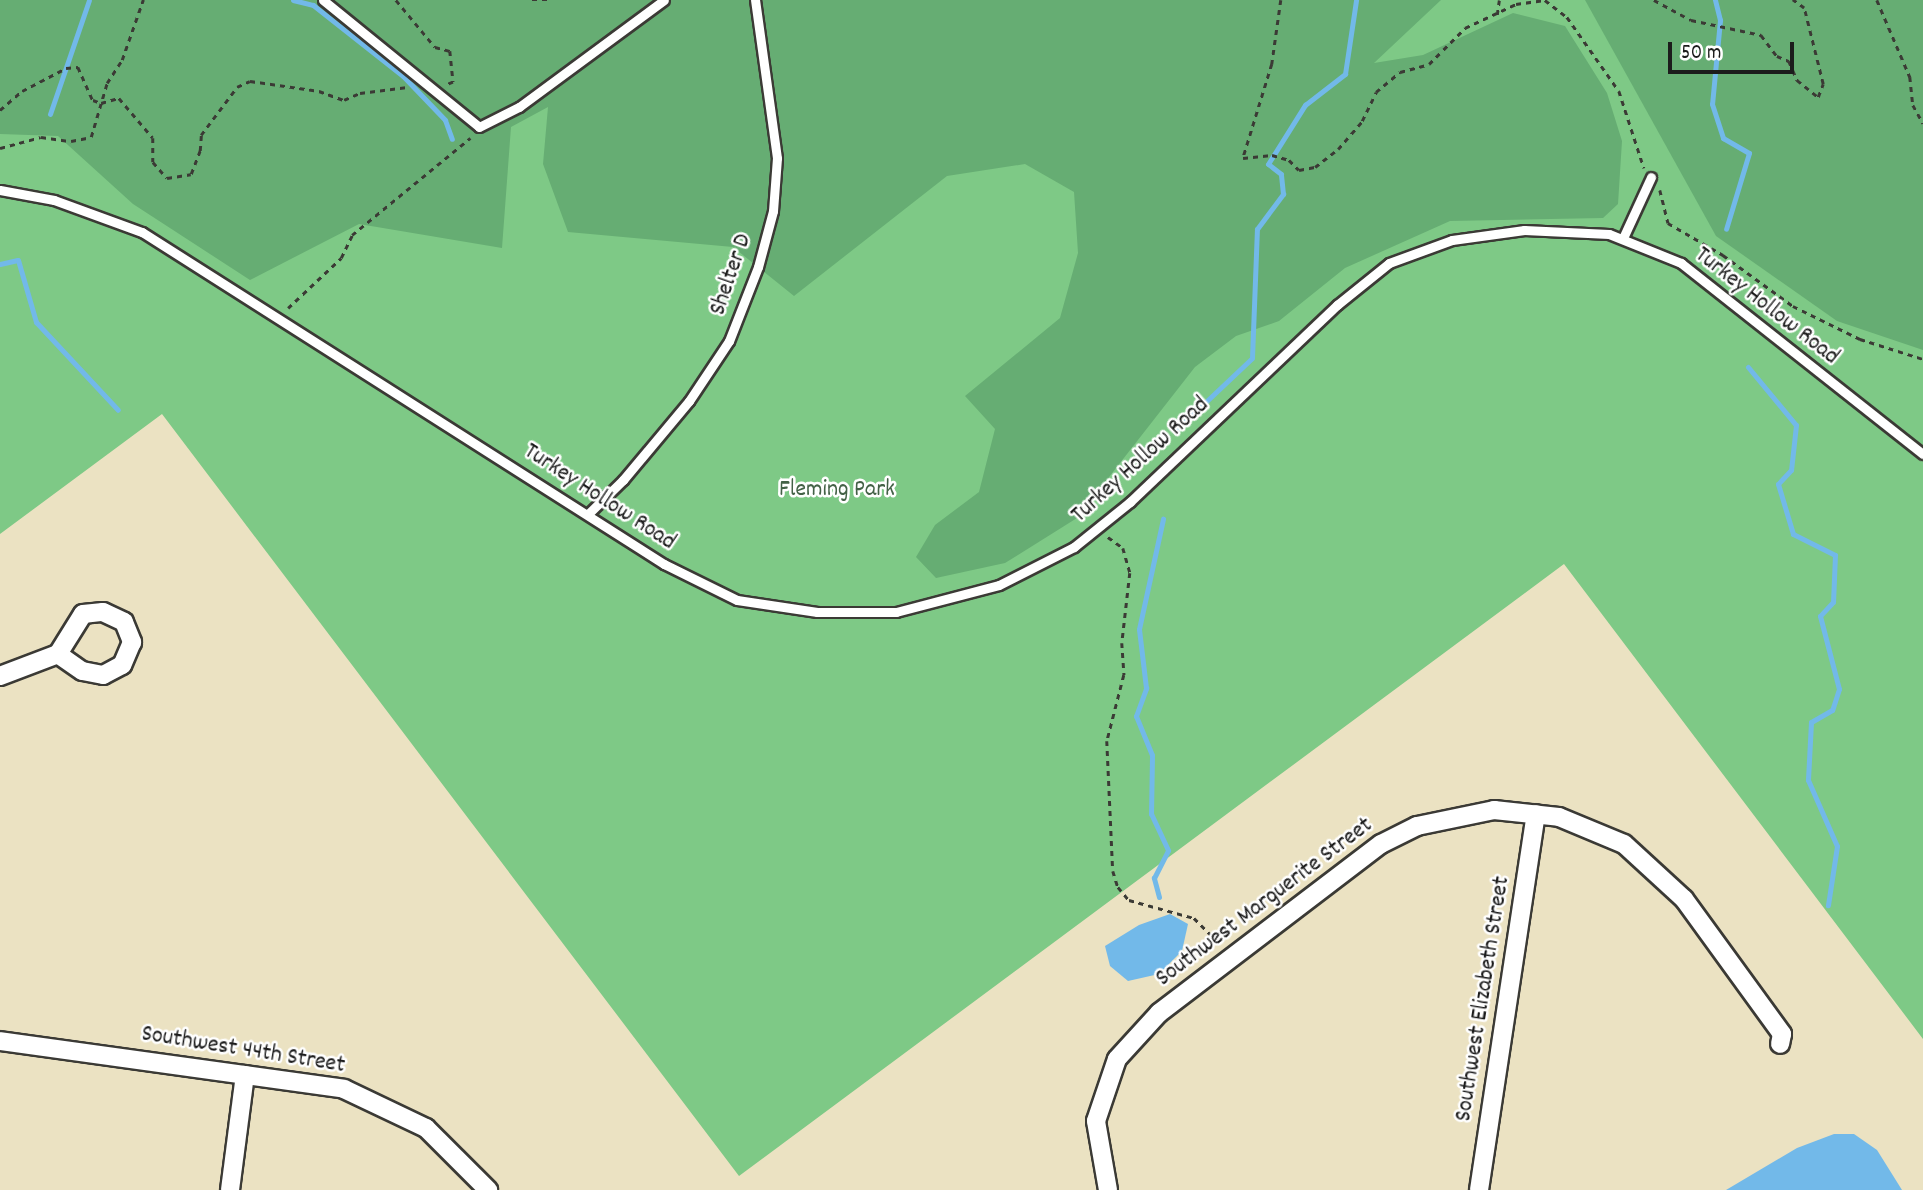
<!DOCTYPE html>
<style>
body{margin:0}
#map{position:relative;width:1923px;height:1190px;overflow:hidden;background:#ebe2c2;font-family:Dekko,sans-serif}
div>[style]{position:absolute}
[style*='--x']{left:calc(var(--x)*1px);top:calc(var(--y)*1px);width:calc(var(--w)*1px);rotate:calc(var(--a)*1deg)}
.green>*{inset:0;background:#7ec986}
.forest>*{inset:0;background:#66ad73}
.water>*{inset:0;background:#72b9e9}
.stream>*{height:5px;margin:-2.5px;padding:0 2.5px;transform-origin:2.5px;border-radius:2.5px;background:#72b9e9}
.path>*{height:2.5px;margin-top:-1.25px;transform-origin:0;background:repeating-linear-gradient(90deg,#3b3a35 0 5px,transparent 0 10px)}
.roads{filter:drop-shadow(2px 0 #3b3a35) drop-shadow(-2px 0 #3b3a35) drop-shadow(0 2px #3b3a35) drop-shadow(0 -2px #3b3a35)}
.lane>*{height:9px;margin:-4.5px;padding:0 4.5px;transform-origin:4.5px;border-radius:4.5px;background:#fff}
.street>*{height:18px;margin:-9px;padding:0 9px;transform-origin:9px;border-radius:9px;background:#fff}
span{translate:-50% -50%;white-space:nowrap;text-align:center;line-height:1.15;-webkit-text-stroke:5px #fff;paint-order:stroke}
.street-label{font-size:24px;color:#1c1c1c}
.park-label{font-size:24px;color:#436146}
.scale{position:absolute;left:1668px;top:42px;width:126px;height:32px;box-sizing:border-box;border:4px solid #1c1c1c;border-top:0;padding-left:9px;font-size:21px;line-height:24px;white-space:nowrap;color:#1c1c1c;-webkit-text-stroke:5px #fff;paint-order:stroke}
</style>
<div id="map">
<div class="green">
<div style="clip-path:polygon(0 0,1923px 0,1923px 1039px,1564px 564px,739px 1176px,162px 414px,0 534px)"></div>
</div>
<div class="forest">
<div style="clip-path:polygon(0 0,1441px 0,1374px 63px,1423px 55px,1513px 13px,1565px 26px,1607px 93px,1622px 141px,1618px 204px,1603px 218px,1450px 221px,1345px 268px,1279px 321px,1236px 336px,1195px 367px,1077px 518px,1005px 563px,936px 578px,916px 557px,935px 525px,979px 492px,995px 429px,965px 396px,1060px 318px,1078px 253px,1074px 192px,1025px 164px,947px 176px,794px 296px,733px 247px,568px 232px,543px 164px,548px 107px,511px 127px,502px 248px,359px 224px,250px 280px,133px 204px,58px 136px,0 134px)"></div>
<div style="clip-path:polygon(1585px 0,1923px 0,1923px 350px,1837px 321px,1716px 236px)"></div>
</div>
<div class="water">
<div style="clip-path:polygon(1170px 914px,1188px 924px,1182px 951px,1159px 974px,1128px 981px,1110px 966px,1105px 946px,1139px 925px)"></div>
<div style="clip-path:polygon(1834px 1134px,1854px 1134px,1877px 1150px,1902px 1190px,1726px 1190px,1797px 1148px)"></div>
</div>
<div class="stream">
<div style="--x:293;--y:0;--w:21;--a:14"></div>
<div style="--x:313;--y:5;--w:115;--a:38.3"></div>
<div style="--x:403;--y:76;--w:61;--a:46.3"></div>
<div style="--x:445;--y:120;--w:20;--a:70"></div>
<div style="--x:1715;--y:0;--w:21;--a:76"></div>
<div style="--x:1720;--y:20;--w:84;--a:95.4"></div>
<div style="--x:1712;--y:104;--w:36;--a:72"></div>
<div style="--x:1723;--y:138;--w:30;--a:30"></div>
<div style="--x:1749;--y:153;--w:79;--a:106.8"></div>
<div style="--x:50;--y:114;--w:120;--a:-71.1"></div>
<div style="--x:0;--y:264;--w:18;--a:-13"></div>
<div style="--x:18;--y:260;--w:65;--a:73.8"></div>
<div style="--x:36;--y:322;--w:120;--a:47"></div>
<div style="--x:1748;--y:367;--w:75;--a:50.4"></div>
<div style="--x:1796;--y:425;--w:45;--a:96.3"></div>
<div style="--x:1791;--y:470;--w:19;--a:133"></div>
<div style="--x:1778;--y:484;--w:52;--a:73.3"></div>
<div style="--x:1793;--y:534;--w:47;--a:26.6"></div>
<div style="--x:1835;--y:555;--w:47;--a:92.4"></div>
<div style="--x:1833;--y:602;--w:19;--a:133"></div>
<div style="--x:1820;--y:616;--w:75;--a:75.4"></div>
<div style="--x:1839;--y:689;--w:22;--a:108"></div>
<div style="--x:1832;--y:710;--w:24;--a:150"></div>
<div style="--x:1811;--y:722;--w:58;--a:93"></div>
<div style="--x:1808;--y:780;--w:72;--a:66.3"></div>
<div style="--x:1837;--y:846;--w:60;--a:98.7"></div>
<div style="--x:1177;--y:429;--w:103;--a:-43.4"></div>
<div style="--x:1252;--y:358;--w:129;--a:-87.8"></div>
<div style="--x:1257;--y:229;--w:44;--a:-53.4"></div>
<div style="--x:1283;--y:194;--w:20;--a:-96"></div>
<div style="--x:1281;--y:174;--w:16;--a:-142"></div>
<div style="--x:1268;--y:164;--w:70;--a:-57.9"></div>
<div style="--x:1305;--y:105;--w:51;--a:-37.8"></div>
<div style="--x:1345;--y:74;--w:75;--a:-81.5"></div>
<div style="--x:1159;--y:897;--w:20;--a:-105"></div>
<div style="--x:1154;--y:878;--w:31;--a:-63"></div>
<div style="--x:1168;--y:850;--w:40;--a:-115"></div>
<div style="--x:1151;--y:814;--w:59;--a:-89"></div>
<div style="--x:1152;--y:755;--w:42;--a:-112.3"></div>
<div style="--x:1136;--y:716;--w:30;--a:-70"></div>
<div style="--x:1146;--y:688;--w:59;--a:-96.8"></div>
<div style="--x:1139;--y:629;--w:113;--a:-77.7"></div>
</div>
<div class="path">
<div style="--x:396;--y:0;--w:61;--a:50.3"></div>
<div style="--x:435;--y:47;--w:16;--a:15"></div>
<div style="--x:450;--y:51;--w:31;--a:84"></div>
<div style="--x:453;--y:82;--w:8;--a:157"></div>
<div style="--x:532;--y:0;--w:16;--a:0"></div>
<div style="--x:1281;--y:0;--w:65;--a:98"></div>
<div style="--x:1272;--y:64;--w:98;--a:107.1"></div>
<div style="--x:1243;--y:158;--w:29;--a:-6"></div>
<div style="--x:1272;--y:155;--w:18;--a:16"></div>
<div style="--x:1289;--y:160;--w:14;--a:45"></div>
<div style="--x:1299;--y:170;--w:16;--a:-11"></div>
<div style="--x:1315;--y:167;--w:29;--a:-38"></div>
<div style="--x:1338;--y:149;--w:37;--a:-49"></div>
<div style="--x:1362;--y:121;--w:32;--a:-64"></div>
<div style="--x:1376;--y:92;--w:31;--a:-40"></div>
<div style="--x:1400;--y:72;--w:30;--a:-15"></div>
<div style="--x:1429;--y:64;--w:51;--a:-45"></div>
<div style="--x:1465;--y:28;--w:56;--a:-25.2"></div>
<div style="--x:1516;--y:4;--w:29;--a:-8"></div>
<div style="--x:1545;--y:0;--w:28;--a:38"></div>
<div style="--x:1567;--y:17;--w:90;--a:54.9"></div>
<div style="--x:1619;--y:91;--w:81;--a:72"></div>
<div style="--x:1654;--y:0;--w:42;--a:28.4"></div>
<div style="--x:1691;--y:20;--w:72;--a:12.1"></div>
<div style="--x:1761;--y:35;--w:26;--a:53"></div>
<div style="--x:1777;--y:56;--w:13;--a:23"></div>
<div style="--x:1789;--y:61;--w:21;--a:67"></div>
<div style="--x:1797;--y:80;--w:27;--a:39"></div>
<div style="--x:1818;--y:97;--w:14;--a:-69"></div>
<div style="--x:1823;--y:84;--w:78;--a:-104"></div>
<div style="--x:1804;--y:8;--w:14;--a:-144"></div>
<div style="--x:1877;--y:0;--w:84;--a:66.8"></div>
<div style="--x:1910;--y:77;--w:28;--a:84"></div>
<div style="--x:1913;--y:105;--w:21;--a:61"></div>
<div style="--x:1497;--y:15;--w:15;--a:-82"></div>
<div style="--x:0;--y:110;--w:29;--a:-41"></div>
<div style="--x:22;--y:91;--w:50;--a:-27.6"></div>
<div style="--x:66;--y:68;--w:12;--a:-5"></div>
<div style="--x:78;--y:67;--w:36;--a:66"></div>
<div style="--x:93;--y:100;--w:9;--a:21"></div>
<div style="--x:101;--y:103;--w:19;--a:-16"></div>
<div style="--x:119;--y:98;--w:52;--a:49.6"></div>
<div style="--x:153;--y:138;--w:24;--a:90"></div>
<div style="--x:153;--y:162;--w:21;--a:49"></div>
<div style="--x:167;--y:178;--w:24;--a:-9"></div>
<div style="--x:191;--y:174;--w:25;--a:-69"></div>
<div style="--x:200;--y:151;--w:16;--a:-86"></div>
<div style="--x:201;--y:135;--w:60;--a:-53.1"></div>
<div style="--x:237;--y:87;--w:14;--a:-25"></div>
<div style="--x:250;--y:81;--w:70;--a:8.2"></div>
<div style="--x:319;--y:91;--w:27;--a:20"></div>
<div style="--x:344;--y:100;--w:17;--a:-24"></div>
<div style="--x:360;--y:93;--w:48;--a:-7.1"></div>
<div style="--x:0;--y:148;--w:42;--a:-15"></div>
<div style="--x:41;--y:137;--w:30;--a:8"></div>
<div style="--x:71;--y:141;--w:20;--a:-11"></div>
<div style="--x:91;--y:137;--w:56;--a:-73.5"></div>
<div style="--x:107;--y:83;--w:27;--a:-57"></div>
<div style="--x:122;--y:60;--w:64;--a:-70.7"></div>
<div style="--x:1660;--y:190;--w:34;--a:76"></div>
<div style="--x:1668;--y:223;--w:64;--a:30.2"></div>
<div style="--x:1723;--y:255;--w:87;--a:36.1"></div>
<div style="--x:1793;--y:306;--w:75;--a:26.2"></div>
<div style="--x:1860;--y:339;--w:66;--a:17.6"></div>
<div style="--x:288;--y:308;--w:73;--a:-43.3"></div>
<div style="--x:341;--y:258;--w:25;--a:-64"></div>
<div style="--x:352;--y:235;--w:153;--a:-39.4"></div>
<div style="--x:1108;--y:537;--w:19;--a:36"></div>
<div style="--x:1123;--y:548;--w:26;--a:74"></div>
<div style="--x:1130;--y:573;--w:70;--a:96.5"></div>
<div style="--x:1122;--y:643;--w:32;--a:86"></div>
<div style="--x:1124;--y:675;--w:68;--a:104.4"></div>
<div style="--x:1107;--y:741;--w:130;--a:87.4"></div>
<div style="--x:1113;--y:871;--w:17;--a:73"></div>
<div style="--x:1118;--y:887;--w:17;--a:50"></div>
<div style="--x:1129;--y:900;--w:67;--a:15.5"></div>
<div style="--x:1194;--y:918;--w:38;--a:45"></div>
</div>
<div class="roads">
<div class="lane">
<div style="--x:323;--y:0;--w:201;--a:39.1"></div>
<div style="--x:479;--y:127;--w:45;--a:-26.6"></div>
<div style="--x:519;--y:107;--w:180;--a:-36.4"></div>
<div style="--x:0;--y:190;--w:55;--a:10.5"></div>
<div style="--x:54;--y:200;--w:94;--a:20"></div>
<div style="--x:142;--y:232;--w:619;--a:32.46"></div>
<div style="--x:664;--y:564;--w:81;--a:26.3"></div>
<div style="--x:737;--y:600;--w:81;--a:8.5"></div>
<div style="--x:817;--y:612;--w:79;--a:0"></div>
<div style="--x:896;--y:612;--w:106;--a:-14.7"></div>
<div style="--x:999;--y:585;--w:84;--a:-26.9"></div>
<div style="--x:1074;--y:547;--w:72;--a:-38.8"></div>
<div style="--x:1130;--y:502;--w:286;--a:-43.6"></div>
<div style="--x:1337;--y:305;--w:67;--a:-38.9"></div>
<div style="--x:1389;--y:263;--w:67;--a:-20.1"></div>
<div style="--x:1452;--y:240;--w:73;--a:-7.9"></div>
<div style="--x:1524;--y:230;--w:85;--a:2.7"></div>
<div style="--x:1609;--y:234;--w:78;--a:21.9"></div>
<div style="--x:1681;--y:263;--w:308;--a:38.3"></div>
<div style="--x:1623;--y:238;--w:67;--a:-65.3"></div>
<div style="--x:588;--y:514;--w:49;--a:-44.2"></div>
<div style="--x:623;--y:480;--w:103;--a:-50.1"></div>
<div style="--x:689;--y:401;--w:72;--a:-56.3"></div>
<div style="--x:729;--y:341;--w:79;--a:-68.6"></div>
<div style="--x:758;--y:267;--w:58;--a:-75"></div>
<div style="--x:773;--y:211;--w:53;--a:-85.7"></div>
<div style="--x:777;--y:158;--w:160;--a:-97.9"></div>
</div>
<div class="street">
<div style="--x:0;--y:676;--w:62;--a:-20.8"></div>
<div style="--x:58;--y:654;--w:47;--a:-58"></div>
<div style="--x:83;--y:614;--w:20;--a:-6"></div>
<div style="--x:103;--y:612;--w:23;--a:25"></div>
<div style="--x:124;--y:622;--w:22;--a:68"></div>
<div style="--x:132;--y:642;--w:25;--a:113"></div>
<div style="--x:122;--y:665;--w:21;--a:152"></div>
<div style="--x:103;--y:675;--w:21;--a:-169"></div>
<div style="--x:82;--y:671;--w:29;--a:-145"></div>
<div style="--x:0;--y:1041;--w:347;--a:7.9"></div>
<div style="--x:344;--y:1089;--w:91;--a:25.4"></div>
<div style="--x:426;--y:1128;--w:88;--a:45"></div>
<div style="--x:230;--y:1190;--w:116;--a:-82.6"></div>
<div style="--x:1108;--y:1190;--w:70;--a:-99.9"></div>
<div style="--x:1096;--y:1121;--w:65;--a:-71.3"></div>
<div style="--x:1117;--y:1059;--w:62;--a:-47.6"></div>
<div style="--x:1159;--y:1013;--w:279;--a:-37.3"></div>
<div style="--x:1381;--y:844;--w:40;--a:-26.6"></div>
<div style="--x:1417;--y:826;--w:79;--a:-11.7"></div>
<div style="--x:1494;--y:810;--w:65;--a:6.1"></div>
<div style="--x:1559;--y:817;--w:70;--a:22.6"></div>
<div style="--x:1624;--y:844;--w:81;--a:42.5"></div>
<div style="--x:1684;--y:899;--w:167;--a:54"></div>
<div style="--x:1782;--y:1034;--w:10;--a:101"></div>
<div style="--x:1479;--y:1190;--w:380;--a:-81.4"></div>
</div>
</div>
<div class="street-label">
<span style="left:732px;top:275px;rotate:-71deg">Shelter D</span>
<span style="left:1766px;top:307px;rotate:38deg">Turkey Hollow Road</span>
<span style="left:1141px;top:461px;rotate:-42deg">Turkey Hollow Road</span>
<span style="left:599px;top:498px;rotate:33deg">Turkey Hollow Road</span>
<span style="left:1265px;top:903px;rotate:-37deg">Southwest Marguerite Street</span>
<span style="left:1484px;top:999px;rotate:-81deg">Southwest Elizabeth Street</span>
<span style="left:243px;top:1051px;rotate:9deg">Southwest 44th Street</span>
</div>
<div class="park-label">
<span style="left:837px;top:491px">Fleming Park</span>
</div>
<div class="scale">50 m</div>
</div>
